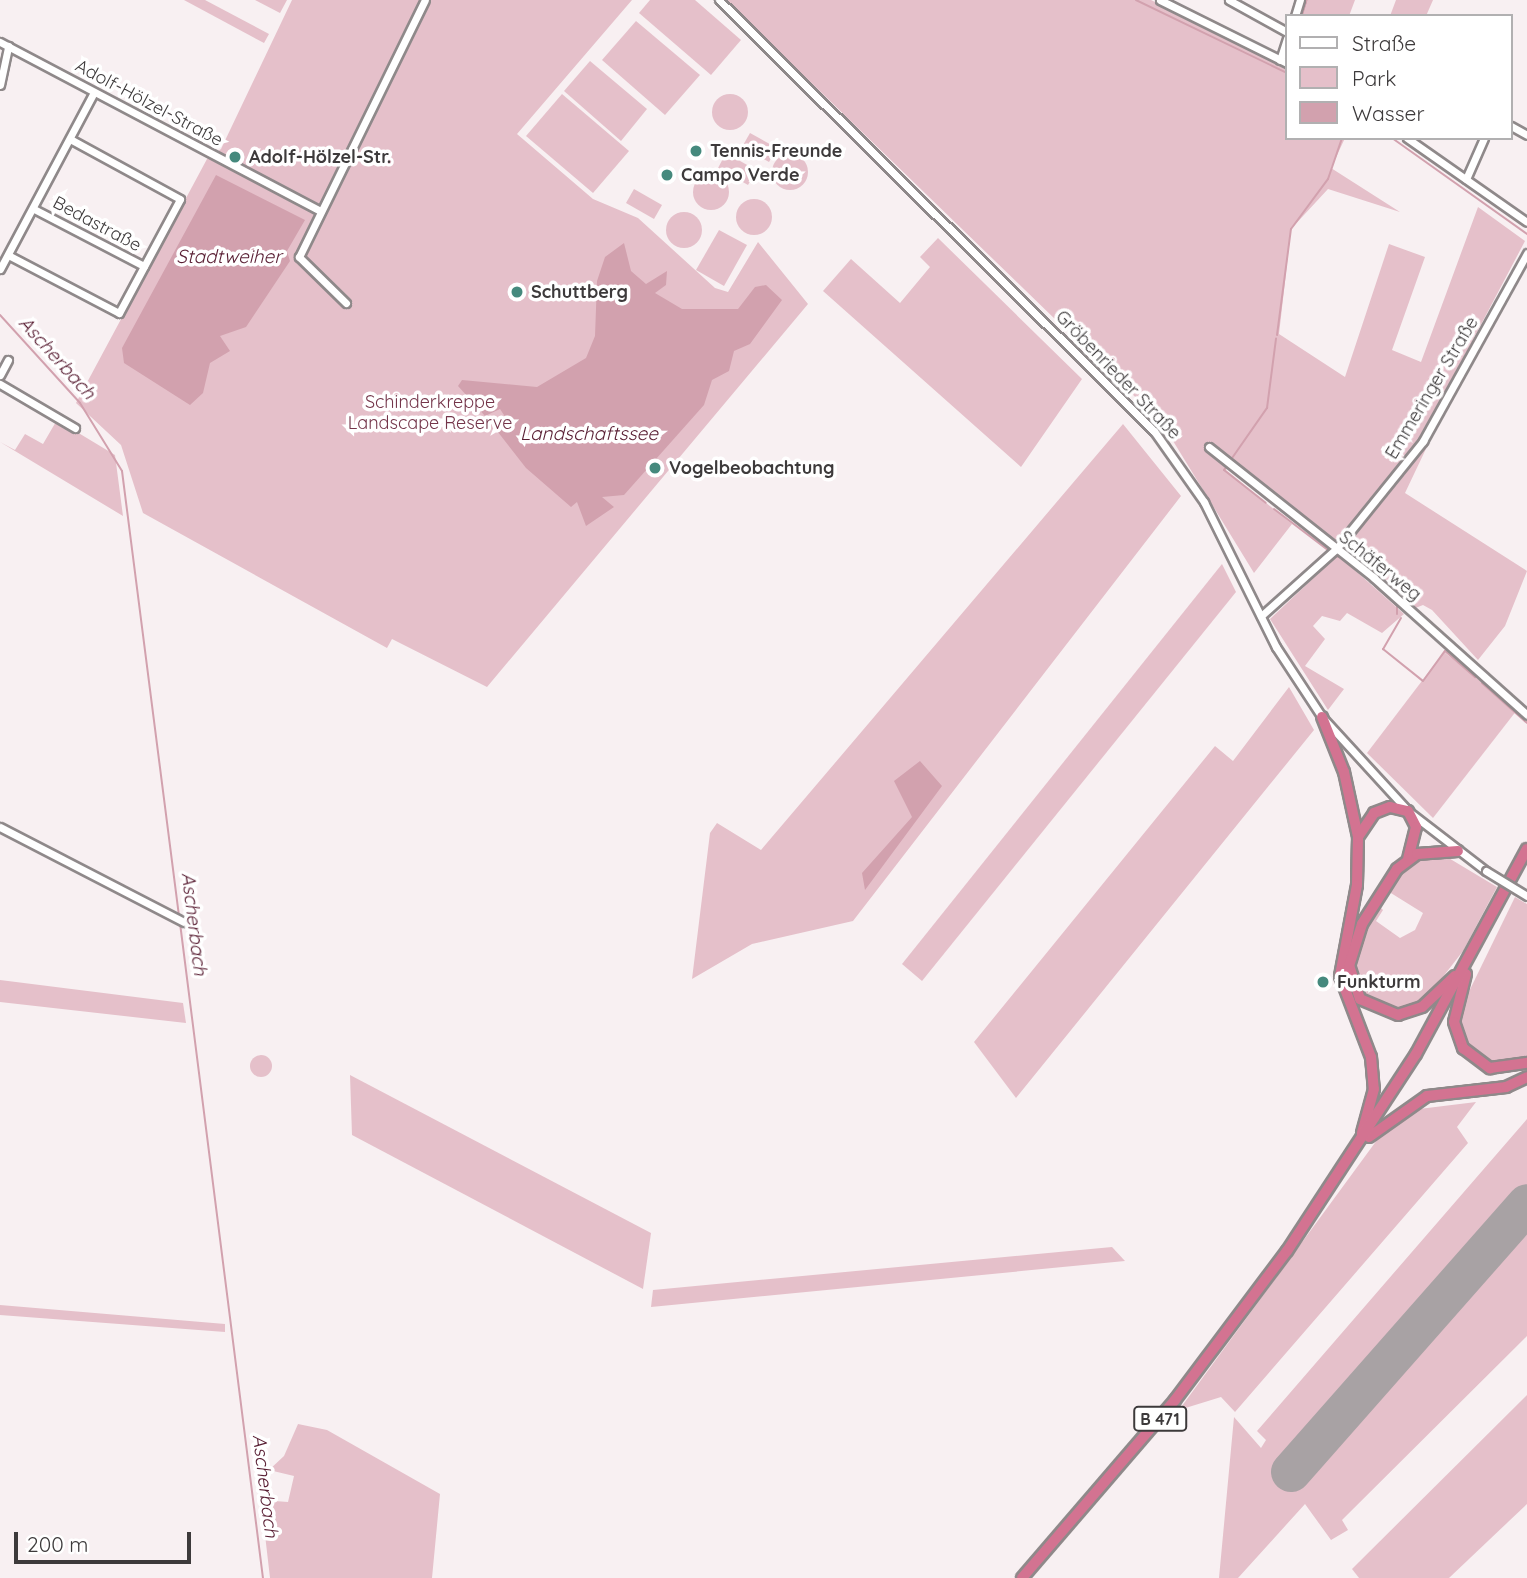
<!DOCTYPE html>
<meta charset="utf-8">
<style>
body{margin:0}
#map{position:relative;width:1527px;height:1578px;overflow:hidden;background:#f8f0f2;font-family:Quicksand,sans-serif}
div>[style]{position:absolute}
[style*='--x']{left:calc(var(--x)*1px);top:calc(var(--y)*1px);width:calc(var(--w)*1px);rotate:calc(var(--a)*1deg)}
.green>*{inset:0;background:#e5c0ca}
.round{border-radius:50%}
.water>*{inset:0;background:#d2a1ae}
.stream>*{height:2px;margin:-1px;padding:0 1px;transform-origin:1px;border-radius:1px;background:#d2a1ae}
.runway>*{height:40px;margin:-20px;padding:0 20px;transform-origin:20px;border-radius:20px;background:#a8a2a4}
.roads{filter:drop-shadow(2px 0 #8f898a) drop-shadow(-2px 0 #8f898a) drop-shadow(0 2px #8f898a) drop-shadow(0 -2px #8f898a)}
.minor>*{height:7px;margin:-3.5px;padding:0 3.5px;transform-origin:3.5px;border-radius:3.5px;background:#fff}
.highway>*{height:10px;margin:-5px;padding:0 5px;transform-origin:5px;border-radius:5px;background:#d37391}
.bridges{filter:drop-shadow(2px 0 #8f898a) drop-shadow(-2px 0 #8f898a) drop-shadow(0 2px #8f898a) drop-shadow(0 -2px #8f898a)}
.minor-bridge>*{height:7px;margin:-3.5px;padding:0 3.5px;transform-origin:3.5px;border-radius:3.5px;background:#fff}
.dots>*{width:19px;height:19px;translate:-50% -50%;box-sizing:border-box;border:4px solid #fff;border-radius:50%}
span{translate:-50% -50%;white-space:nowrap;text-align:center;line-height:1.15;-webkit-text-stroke:7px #fff;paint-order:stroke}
.shield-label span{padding:2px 5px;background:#fff;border:2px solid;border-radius:5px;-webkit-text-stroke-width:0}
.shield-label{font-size:16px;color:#3d3a3b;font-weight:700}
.street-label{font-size:18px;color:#3d3a3b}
.poi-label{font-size:18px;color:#3d3a3b;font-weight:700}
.left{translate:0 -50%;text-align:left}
.park-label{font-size:18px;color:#74354a}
.water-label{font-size:19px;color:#581d32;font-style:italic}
.legend{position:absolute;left:1285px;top:14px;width:228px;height:126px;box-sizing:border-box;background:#fff;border:2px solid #b1b0b1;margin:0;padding:9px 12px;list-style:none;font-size:21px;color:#3d3a3b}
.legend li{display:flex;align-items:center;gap:14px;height:35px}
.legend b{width:35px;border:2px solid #b1b0b1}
.scale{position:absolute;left:14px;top:1532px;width:177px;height:32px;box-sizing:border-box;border:4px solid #3d3a3b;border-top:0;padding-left:9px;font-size:21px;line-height:24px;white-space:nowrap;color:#3d3a3b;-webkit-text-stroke:5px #fff;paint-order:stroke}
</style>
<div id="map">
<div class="green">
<div style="clip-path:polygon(184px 0,205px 0,269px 34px,264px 43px)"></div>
<div style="clip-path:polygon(255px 0,287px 0,280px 13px)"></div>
<div style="clip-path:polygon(292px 0,632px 0,517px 134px,593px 199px,638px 218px,715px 288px,728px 292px,758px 242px,808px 304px,487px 687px,392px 639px,387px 648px,143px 513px,121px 445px,76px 403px,207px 159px,221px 149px)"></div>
<div style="clip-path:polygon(650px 0,695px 0,741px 40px,711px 75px,639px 13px)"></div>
<div style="clip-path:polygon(726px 0,1151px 0,1287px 67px,1287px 138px,1345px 138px,1331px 168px,1400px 212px,1328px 189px,1291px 229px,1279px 334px,1345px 377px,1389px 244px,1425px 257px,1392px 350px,1421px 362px,1478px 207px,1525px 241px,1419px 442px,1339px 541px,1329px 540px,1232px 461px,1226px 470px,1292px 524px,1254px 573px,1162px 423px)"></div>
<div style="clip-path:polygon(1308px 0,1355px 0,1349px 16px,1303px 16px)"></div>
<div style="clip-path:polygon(1396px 0,1433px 0,1426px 16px,1390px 16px)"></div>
<div style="clip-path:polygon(636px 21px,700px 75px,665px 115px,602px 60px)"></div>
<div style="clip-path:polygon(590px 61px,647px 109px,621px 141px,564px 91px)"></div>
<div class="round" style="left:712px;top:94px;width:36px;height:36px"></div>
<div style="clip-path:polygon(562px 94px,629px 151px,593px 193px,526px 136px)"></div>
<div style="clip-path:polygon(750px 133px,777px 148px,769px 162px,742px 147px)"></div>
<div style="clip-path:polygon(726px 153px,756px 170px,748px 185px,718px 168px)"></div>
<div class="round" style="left:772px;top:154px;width:36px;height:36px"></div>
<div class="round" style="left:693px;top:174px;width:36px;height:36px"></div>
<div style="clip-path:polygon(634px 189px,662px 205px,654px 219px,626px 203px)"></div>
<div class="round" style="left:736px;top:199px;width:36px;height:36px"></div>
<div class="round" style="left:666px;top:212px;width:36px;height:36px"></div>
<div style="clip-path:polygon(719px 230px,747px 245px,724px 286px,696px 270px)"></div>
<div style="clip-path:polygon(938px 238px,1082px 379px,1021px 467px,823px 291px,851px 259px,900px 303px,930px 267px,920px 257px)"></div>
<div style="clip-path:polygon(1443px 413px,1405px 493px,1527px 571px,1505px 626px,1478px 660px,1432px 610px,1423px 605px,1413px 609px,1345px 545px,1414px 462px)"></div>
<div style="clip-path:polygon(57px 420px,115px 455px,123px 516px,0 442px,15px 450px,25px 434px,43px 444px)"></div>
<div style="clip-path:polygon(1123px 424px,1181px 496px,853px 921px,752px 944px,692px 979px,710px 833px,717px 823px,761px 850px)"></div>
<div style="clip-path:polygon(1338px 555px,1404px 614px,1382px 633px,1347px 613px,1340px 621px,1322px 616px,1313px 626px,1325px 639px,1305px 666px,1344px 689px,1328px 710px,1270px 619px)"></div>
<div style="clip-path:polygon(1222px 564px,1236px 592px,922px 981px,902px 964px)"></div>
<div style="clip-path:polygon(1444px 652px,1517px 710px,1433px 818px,1367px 753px)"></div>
<div style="clip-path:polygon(1289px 687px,1314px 730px,1016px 1098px,974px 1042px,1215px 746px,1233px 761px)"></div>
<div style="clip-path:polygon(1447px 857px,1497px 887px,1463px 951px,1421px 1005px,1399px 1013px,1368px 1002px,1352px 973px,1377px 904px,1383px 910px,1376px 921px,1400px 938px,1415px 930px,1423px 913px,1386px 890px,1420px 858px)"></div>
<div style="clip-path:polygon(1515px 897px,1527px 904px,1527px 1059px,1490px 1066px,1465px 1046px,1460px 1010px)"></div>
<div style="clip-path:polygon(0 980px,183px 1003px,186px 1023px,0 1002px)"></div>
<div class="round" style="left:250px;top:1055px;width:22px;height:22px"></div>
<div style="clip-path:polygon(350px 1075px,651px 1233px,643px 1289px,352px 1135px)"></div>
<div style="clip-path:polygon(1476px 1102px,1457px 1127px,1468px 1143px,1235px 1412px,1221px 1397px,1179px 1410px,1388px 1125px,1411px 1110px)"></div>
<div style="clip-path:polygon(1527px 1119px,1527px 1336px,1342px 1520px,1348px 1530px,1331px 1540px,1305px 1504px,1238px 1578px,1219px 1578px,1234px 1417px,1261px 1448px,1266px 1440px,1257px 1431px)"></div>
<div style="clip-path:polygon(1112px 1247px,1125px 1261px,651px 1307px,653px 1290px)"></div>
<div style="clip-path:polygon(0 1305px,225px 1324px,225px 1332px,0 1315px)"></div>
<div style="clip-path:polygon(1527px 1395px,1527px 1504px,1449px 1578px,1359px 1578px,1352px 1569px)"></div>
<div style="clip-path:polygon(298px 1424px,327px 1430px,440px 1494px,432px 1578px,270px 1578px,261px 1500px,288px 1502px,294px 1476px,269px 1470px,284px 1456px)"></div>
</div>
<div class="water">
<div style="clip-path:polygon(216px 175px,305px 220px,287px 251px,290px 261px,246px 327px,220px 336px,230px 351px,210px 363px,203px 393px,190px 405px,124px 363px,122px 348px)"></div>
<div style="clip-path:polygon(624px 243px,631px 271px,646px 284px,667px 271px,666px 285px,655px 293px,682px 309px,738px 309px,755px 287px,766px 285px,782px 300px,750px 344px,734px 351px,729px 371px,712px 380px,704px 405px,624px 495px,602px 497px,614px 507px,586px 526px,577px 502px,571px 507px,526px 468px,494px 427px,506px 418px,500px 409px,485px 416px,458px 386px,462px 380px,537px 387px,586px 358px,595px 336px,597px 281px,605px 257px)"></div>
<div style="clip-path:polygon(920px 761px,942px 786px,865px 890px,862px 873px,912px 817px,894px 781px)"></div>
</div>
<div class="stream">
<div style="--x:1136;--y:0;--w:168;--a:25.8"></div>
<div style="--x:1302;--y:16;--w:17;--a:-73"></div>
<div style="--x:1392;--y:138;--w:166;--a:35.4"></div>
<div style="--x:0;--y:315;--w:119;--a:47.7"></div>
<div style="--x:80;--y:403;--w:80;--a:58.3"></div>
<div style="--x:122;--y:471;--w:450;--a:82.7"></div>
<div style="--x:1277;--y:335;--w:107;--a:-82.5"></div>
<div style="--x:1291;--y:229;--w:62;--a:-53.5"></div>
<div style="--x:1328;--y:179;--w:43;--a:-71.1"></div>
<div style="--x:1230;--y:461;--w:65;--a:-55.1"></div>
<div style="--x:1267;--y:408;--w:70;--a:-82.6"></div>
<div style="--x:1227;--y:466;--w:5;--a:127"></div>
<div style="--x:1224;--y:470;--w:53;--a:38.2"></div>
<div style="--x:1274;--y:509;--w:68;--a:37.2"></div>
<div style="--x:1335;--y:556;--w:8;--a:14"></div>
<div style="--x:1351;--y:564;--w:23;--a:41"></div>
<div style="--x:1375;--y:586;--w:30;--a:42"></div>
<div style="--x:1397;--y:606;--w:8;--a:90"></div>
<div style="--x:1401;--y:618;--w:36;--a:120"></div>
<div style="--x:1383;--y:649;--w:51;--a:38.7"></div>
<div style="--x:1423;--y:681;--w:37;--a:-54"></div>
<div style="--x:1445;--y:651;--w:40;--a:41"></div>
<div style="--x:1482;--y:683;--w:60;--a:41.6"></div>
<div style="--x:180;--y:923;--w:660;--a:82.78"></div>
</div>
<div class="runway">
<div style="--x:1291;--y:1472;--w:357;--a:-48.6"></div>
</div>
<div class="roads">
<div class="minor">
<div style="--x:719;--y:0;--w:612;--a:44.74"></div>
<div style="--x:1154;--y:431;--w:87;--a:54.8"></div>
<div style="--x:1204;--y:502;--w:162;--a:63.6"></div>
<div style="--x:1276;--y:647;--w:84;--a:56.7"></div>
<div style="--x:1322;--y:717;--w:127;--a:47.5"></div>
<div style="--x:1408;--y:811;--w:98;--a:37.6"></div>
<div style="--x:1160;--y:0;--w:142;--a:26.4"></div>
<div style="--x:1229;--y:0;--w:66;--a:28.9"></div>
<div style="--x:1295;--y:16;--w:17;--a:-73"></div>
<div style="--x:0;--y:42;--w:362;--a:27.8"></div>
<div style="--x:1280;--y:60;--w:23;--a:-72"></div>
<div style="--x:0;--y:85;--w:40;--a:-78"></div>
<div style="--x:1511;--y:126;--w:18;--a:29"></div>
<div style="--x:1407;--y:138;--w:146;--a:35"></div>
<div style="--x:1466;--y:179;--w:45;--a:-66.3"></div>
<div style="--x:34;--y:209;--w:124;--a:27.4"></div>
<div style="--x:10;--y:256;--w:123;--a:27.6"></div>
<div style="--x:119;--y:313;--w:129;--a:-61.8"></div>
<div style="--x:180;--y:199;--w:125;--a:-151.4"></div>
<div style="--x:0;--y:269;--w:200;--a:-62"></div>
<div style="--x:346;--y:303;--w:66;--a:-135.6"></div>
<div style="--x:299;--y:257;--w:286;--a:-63.9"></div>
<div style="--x:0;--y:375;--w:17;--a:-62"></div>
<div style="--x:0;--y:384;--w:87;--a:30.4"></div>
<div style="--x:1209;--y:447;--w:211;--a:38.4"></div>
<div style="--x:1374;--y:578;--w:205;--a:41.8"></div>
<div style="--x:1261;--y:616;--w:101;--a:-41.8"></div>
<div style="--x:1336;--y:549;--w:139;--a:-51.1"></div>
<div style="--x:1423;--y:441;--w:215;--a:-61"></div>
<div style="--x:0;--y:827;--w:207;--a:27.3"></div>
</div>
<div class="highway">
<div style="--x:1322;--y:717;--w:59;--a:68.2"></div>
<div style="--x:1344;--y:772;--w:66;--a:77.8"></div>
<div style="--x:1358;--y:837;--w:48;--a:91.2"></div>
<div style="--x:1357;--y:885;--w:93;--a:100.6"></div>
<div style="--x:1340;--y:976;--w:87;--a:69.1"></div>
<div style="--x:1371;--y:1057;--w:32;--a:85"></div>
<div style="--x:1374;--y:1089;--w:46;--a:105.3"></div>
<div style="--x:1358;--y:837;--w:29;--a:-56"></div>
<div style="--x:1374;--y:813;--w:17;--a:-21"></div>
<div style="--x:1390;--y:807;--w:18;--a:13"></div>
<div style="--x:1408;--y:811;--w:18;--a:63"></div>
<div style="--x:1416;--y:827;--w:32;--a:104"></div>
<div style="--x:1466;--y:974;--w:49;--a:104"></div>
<div style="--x:1454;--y:1022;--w:28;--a:71"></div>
<div style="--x:1463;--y:1048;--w:34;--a:37"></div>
<div style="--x:1490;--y:1068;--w:37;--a:-8"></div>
<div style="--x:1455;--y:976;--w:45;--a:136.8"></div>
<div style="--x:1422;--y:1007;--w:25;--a:162"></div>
<div style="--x:1398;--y:1015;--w:41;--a:-157.2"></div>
<div style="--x:1360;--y:999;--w:35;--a:-108"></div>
<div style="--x:1349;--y:966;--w:44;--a:-72.8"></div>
<div style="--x:1362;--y:924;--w:65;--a:-57.5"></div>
<div style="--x:1397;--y:869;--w:25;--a:-37"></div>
<div style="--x:1417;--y:854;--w:41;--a:-4.2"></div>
<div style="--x:1369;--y:1137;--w:71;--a:-35.3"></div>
<div style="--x:1427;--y:1096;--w:80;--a:-6.5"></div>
<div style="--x:1506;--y:1087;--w:23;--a:-25"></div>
<div style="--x:1022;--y:1578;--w:235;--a:-49.3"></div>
<div style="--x:1175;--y:1400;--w:186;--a:-53.1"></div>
<div style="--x:1287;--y:1251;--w:235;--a:-56.8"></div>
<div style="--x:1416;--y:1054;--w:233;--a:-61.6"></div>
</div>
</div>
<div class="bridges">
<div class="minor-bridge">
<div style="--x:1486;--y:871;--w:48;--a:31.4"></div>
</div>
</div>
<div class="dots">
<div style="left:696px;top:151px;background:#45897d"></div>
<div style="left:235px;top:157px;background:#45897d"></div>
<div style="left:667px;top:175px;background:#45897d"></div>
<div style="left:517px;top:292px;background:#45897d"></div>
<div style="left:655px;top:468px;background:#45897d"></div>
<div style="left:1323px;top:982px;background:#45897d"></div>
</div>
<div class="shield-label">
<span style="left:1160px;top:1419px">B 471</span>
</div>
<div class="street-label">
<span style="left:149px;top:103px;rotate:28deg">Adolf-Hölzel-Straße</span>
<span style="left:97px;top:224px;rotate:28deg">Bedastraße</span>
<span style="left:1118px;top:375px;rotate:46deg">Gröbenrieder Straße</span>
<span style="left:1432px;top:388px;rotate:-59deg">Emmeringer Straße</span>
<span style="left:1380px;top:566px;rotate:39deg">Schäferweg</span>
</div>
<div class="poi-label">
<span class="left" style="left:710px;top:151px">Tennis-Freunde</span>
<span class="left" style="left:249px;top:157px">Adolf-Hölzel-Str.</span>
<span class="left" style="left:681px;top:175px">Campo Verde</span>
<span class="left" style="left:531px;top:292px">Schuttberg</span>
<span class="left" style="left:669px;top:468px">Vogelbeobachtung</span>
<span class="left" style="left:1337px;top:982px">Funkturm</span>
</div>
<div class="park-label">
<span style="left:430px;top:413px">Schinderkreppe<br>Landscape Reserve</span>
</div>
<div class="water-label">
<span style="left:229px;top:257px">Stadtweiher</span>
<span style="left:57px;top:358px;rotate:48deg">Ascherbach</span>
<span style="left:589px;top:434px">Landschaftssee</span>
<span style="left:194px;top:924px;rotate:83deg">Ascherbach</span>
<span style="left:265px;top:1486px;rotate:83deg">Ascherbach</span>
</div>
<ul class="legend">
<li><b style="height:9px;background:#fff"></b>Straße</li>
<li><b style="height:19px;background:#e5c0ca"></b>Park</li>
<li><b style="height:19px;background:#d2a1ae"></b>Wasser</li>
</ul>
<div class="scale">200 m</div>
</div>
